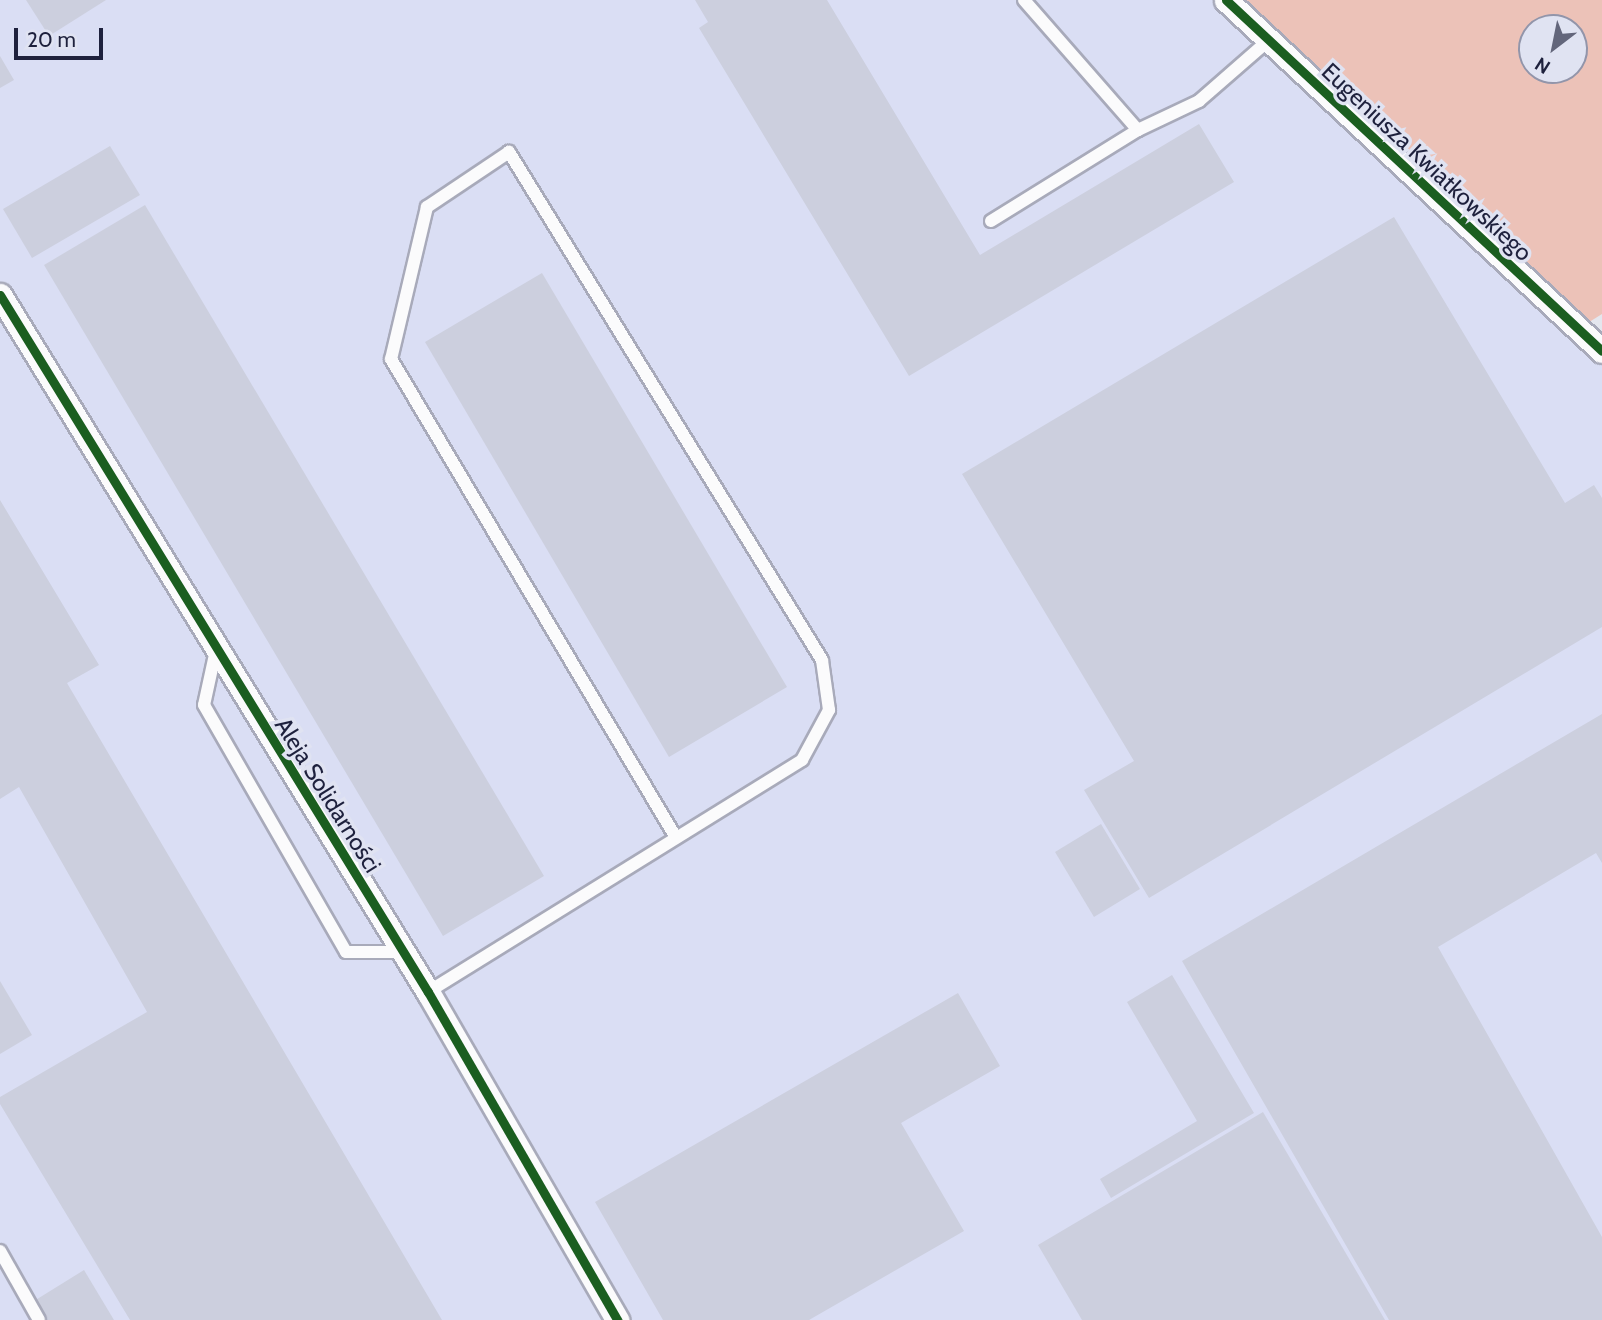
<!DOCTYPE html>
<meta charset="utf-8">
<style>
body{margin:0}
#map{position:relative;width:1602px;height:1320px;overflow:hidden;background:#e4e6ee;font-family:Cabin,sans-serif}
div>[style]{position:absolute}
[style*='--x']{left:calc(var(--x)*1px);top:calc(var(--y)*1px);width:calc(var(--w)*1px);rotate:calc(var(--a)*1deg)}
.built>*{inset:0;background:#dadef4}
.green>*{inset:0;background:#ecc2b8}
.building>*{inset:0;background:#cccfde}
.roads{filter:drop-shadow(2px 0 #a8aaba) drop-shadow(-2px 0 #a8aaba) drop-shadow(0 2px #a8aaba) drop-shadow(0 -2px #a8aaba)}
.lane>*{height:12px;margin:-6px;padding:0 6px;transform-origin:6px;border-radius:6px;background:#fbfbfc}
.street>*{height:23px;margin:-11.5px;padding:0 11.5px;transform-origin:11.5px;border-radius:11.5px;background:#fbfbfc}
.cycleway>*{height:9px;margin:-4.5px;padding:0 4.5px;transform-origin:4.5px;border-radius:4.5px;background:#1b5e20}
span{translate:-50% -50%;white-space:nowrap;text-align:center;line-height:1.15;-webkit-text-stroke:7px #e0e3f2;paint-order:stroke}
.street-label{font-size:24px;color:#1e213d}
.north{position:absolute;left:1518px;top:14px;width:70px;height:70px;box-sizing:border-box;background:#e0e3f2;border:2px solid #9295aa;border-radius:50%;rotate:212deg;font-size:19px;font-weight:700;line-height:28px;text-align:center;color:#1e213d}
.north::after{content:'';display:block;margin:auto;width:24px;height:32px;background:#63667b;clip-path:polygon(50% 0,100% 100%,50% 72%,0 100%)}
.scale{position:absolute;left:14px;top:28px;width:89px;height:32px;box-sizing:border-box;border:4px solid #1e213d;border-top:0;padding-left:9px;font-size:21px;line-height:24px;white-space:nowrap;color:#1e213d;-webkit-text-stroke:5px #e0e3f2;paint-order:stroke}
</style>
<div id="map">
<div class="built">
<div style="clip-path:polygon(0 0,1226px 0,1602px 351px,1602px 1320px,0 1320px)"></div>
</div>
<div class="green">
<div style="clip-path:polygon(evenodd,1226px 0,1602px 0,1602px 314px,1578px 329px,1226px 0,1532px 28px,1574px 28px,1574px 70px,1532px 70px,1532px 28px)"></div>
</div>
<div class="building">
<div style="clip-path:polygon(26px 0,106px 0,49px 36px)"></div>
<div style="clip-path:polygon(695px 0,827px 0,980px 255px,1199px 124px,1234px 182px,909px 376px,699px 28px,708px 22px)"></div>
<div style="clip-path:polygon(0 56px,14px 80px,0 88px)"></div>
<div style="clip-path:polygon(110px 146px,140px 195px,32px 258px,3px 209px)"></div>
<div style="clip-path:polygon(145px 205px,544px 876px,443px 936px,44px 265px)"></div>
<div style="clip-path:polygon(1394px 217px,1565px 503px,1594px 485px,1602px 498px,1602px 627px,1149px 898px,1084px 790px,1134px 761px,962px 474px)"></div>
<div style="clip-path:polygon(542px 273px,787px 687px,669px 757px,425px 342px)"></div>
<div style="clip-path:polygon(0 500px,99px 665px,67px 683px,442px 1320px,130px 1320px,0 1104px,0 1097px,147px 1012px,19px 787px,0 799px)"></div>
<div style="clip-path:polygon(1602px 714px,1602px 863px,1596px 853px,1438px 947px,1602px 1237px,1602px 1320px,1389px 1320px,1182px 961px)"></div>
<div style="clip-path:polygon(1101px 824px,1140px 889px,1094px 917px,1055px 852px)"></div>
<div style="clip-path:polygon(1172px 975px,1254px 1113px,1111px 1198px,1100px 1179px,1197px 1121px,1127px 1002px)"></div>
<div style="clip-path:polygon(0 981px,32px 1035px,0 1054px)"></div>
<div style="clip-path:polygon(958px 993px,1000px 1066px,901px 1123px,964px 1231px,809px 1320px,663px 1320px,595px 1202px)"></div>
<div style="clip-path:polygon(1263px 1112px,1385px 1320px,1082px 1320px,1038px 1245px)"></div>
<div style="clip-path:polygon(84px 1270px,114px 1320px,45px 1320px,34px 1301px)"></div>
</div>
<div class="roads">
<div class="lane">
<div style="--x:1024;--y:0;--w:173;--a:48.8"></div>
<div style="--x:991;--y:221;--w:173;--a:-31.8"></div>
<div style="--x:1138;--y:130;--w:68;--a:-25.4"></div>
<div style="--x:1199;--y:101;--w:93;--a:-41.1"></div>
<div style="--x:216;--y:650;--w:56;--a:102.3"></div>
<div style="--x:204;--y:705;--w:285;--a:60.1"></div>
<div style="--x:346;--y:952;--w:57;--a:0"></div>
<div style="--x:428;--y:992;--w:440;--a:-31.8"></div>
<div style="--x:802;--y:760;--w:57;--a:-61.6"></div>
<div style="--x:829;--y:710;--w:50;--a:-98"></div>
<div style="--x:822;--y:660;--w:597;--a:-121.64"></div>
<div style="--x:509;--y:152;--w:99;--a:146.1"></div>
<div style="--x:427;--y:207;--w:156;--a:103.3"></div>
<div style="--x:391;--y:359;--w:555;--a:59.23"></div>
<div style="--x:0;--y:1251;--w:79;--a:60.5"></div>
</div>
<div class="street">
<div style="--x:1226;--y:0;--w:514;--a:43.03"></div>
<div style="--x:0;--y:295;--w:818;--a:58.45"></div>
<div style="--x:428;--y:992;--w:379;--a:60"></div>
</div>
</div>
<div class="cycleway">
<div style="--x:1226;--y:0;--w:514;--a:43.03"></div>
<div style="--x:0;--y:295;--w:818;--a:58.45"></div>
<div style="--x:428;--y:992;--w:379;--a:60"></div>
</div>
<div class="street-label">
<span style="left:1427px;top:162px;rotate:43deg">Eugeniusza Kwiatkowskiego</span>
<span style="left:328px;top:795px;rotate:58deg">Aleja Solidarności</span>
</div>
<div class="north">N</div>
<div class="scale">20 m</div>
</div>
